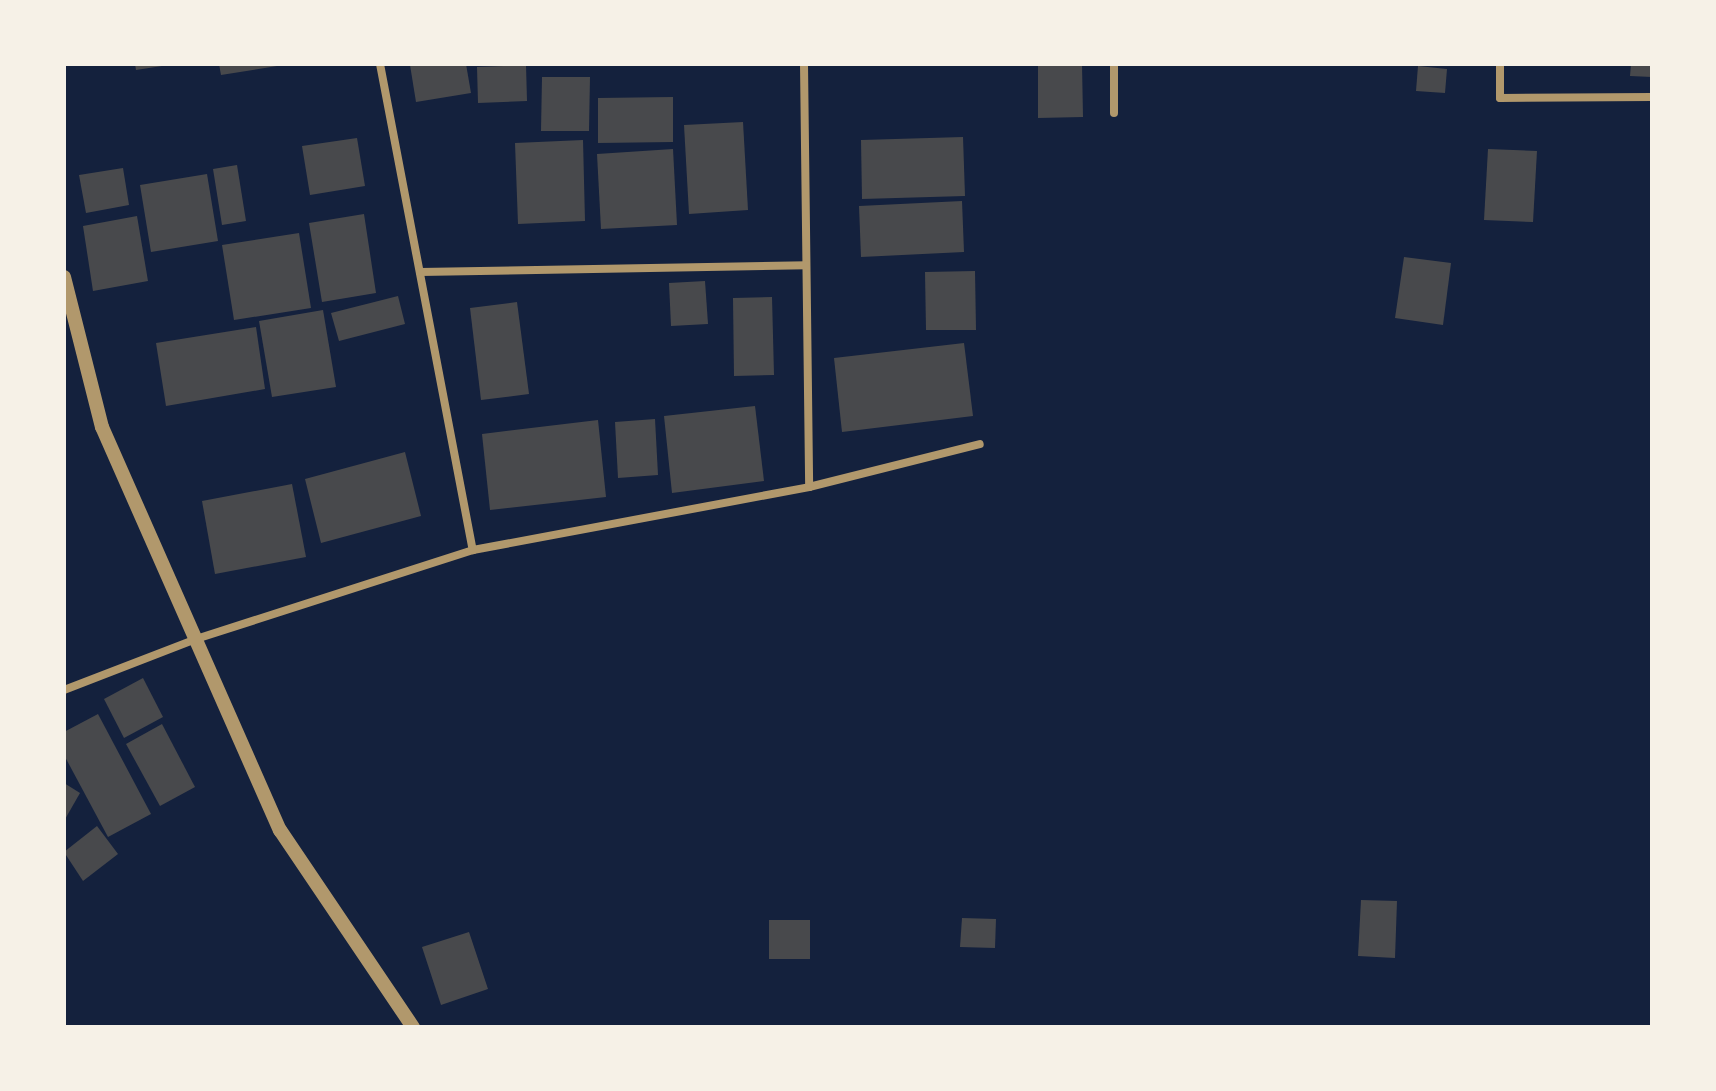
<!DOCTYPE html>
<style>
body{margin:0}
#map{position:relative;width:1716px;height:1091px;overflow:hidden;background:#14213d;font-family:Signika,sans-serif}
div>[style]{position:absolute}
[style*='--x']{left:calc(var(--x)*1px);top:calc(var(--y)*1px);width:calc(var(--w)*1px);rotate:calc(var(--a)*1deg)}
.building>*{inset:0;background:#48494c}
.minor>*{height:8px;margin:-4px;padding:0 4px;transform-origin:4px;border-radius:4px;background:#b1986c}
.tertiary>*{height:14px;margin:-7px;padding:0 7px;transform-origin:7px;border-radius:7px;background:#b1986c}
span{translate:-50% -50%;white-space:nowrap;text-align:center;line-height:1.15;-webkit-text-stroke:8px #f6f1e7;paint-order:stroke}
.frame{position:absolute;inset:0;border:66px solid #f6f1e7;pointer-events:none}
</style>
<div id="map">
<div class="building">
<div style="clip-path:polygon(135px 64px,162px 64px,162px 66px,136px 70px)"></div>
<div style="clip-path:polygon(219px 64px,277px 64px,277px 66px,221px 75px)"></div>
<div style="clip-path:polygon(466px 64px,471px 93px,416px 102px,410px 65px)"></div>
<div style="clip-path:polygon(1038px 64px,1082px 64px,1083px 117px,1038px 118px)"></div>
<div style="clip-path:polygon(1631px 64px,1652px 64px,1652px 77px,1630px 76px)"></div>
<div style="clip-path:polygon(526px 65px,527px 101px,478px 103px,477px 67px)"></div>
<div style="clip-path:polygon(1418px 66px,1447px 69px,1445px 93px,1416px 91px)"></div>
<div style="clip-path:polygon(542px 77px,590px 77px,589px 131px,541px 131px)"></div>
<div style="clip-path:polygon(673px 97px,673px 142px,598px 143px,598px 98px)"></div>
<div style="clip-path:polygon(743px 122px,748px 210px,689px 214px,684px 125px)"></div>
<div style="clip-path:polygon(963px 137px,965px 196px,862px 199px,861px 140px)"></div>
<div style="clip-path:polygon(357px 138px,365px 186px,310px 195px,302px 146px)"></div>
<div style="clip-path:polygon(583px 140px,585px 221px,518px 224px,515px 143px)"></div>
<div style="clip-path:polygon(673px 149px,677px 225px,601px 229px,597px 154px)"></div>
<div style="clip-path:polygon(1488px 149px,1537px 151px,1533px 222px,1484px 220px)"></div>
<div style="clip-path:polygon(237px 165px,246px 221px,222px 225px,213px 169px)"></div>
<div style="clip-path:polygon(123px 168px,129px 205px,86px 213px,79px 175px)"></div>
<div style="clip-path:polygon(207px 174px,218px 241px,151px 252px,140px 185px)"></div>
<div style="clip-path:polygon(962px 201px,964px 252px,861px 257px,859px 206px)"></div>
<div style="clip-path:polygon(364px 214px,376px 293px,322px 302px,309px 223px)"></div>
<div style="clip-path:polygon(137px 216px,148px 281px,93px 291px,83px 226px)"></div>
<div style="clip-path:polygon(299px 233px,311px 308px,234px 320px,222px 245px)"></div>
<div style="clip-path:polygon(1404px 257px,1451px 263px,1443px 325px,1395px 318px)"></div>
<div style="clip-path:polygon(975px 271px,976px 330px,926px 330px,925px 272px)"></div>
<div style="clip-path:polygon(705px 281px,708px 324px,671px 326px,669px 283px)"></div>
<div style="clip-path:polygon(398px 296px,405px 324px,339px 341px,331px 313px)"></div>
<div style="clip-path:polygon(772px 297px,774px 375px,734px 376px,733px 298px)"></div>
<div style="clip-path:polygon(517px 302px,529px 394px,481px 400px,470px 308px)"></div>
<div style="clip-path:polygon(323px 310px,336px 387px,272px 397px,259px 321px)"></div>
<div style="clip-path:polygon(256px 327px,265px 389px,166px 406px,156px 343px)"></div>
<div style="clip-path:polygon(964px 343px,973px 416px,842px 432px,834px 358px)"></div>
<div style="clip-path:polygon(755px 406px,764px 481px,672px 493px,664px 416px)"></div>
<div style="clip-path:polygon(655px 419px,658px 475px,618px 478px,615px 422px)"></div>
<div style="clip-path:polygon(598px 420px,606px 497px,490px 510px,482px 434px)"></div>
<div style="clip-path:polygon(405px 452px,421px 516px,321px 543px,305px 479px)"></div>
<div style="clip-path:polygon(292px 484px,306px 557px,215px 574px,202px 501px)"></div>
<div style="clip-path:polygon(143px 678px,163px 717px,124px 738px,104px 699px)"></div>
<div style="clip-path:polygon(98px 714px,151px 814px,108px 837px,64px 755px,64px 732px)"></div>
<div style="clip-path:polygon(162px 724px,195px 787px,160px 806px,126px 744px)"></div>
<div style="clip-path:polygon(64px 783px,80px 793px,64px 821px)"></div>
<div style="clip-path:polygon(97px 826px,118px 854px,83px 881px,64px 852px)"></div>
<div style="clip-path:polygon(1361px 900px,1397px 901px,1395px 958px,1358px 956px)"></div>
<div style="clip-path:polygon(962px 918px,996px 919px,995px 948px,960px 947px)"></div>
<div style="clip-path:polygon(769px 920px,810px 920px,810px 959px,769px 959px)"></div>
<div style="clip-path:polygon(469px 932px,488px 989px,441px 1005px,422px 947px)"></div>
</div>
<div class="minor">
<div style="--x:380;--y:64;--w:495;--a:79.2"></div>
<div style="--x:804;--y:64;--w:423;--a:89.3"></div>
<div style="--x:1114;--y:64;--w:49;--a:90"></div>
<div style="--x:1500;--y:64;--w:34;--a:90"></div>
<div style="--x:1500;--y:98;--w:152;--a:-0.4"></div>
<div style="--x:420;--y:272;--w:386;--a:-1"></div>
<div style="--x:64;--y:690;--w:142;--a:-21.1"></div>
<div style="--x:196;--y:639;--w:291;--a:-17.8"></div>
<div style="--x:473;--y:550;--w:342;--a:-10.6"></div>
<div style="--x:809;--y:487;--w:176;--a:-14.1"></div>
</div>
<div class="tertiary">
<div style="--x:64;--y:277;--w:155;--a:75.8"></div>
<div style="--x:102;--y:427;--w:441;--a:66.2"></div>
<div style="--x:280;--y:830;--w:238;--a:56"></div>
</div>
<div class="frame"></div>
</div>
